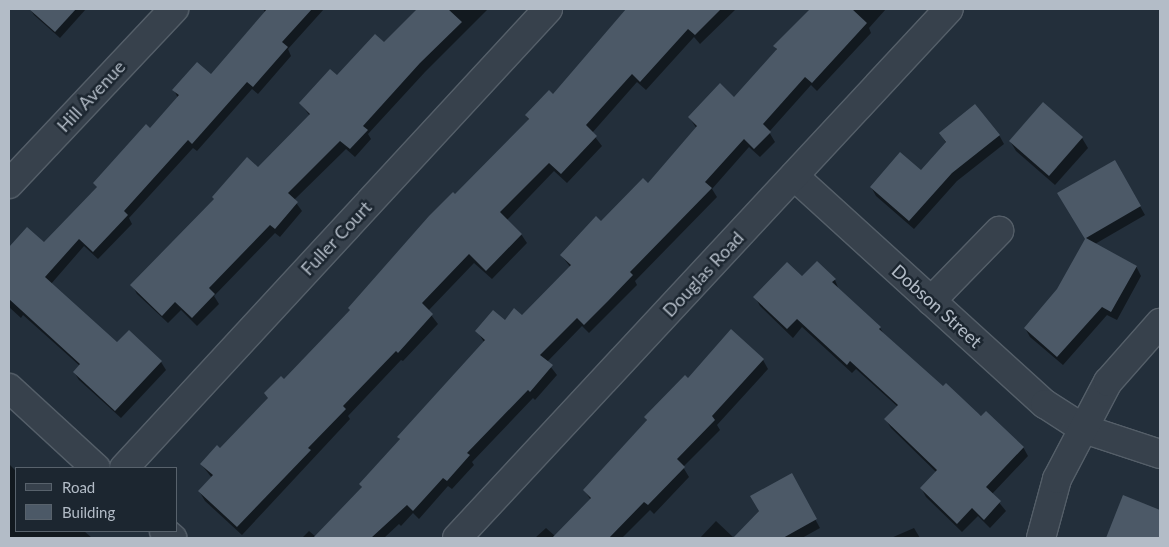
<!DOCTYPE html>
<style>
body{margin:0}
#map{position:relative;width:1169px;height:547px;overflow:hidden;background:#232f3b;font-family:Lato,sans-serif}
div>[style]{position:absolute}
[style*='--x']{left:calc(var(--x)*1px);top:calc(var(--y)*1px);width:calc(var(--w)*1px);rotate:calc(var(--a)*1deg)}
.shadow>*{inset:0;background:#0007}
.building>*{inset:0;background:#4c5967}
.roads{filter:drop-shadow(1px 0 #555f69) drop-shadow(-1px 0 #555f69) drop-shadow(0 1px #555f69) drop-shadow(0 -1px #555f69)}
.minor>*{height:28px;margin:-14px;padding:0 14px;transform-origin:14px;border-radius:14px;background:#37414c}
span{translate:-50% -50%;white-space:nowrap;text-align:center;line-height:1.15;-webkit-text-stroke:5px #1c2630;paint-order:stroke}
.street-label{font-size:18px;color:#b3bcc7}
.frame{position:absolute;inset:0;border:10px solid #b3bcc7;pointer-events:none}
.legend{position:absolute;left:15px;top:467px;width:162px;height:65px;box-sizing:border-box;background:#1c2630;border:1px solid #58626c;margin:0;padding:6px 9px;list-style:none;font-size:15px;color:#b3bcc7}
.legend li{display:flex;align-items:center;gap:10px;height:25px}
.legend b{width:25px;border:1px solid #58626c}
</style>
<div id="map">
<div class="shadow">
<div style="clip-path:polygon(30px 9px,86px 9px,60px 38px,34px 15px)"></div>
<div style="clip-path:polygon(263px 9px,324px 9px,288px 49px,291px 56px,258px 94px,252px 89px,197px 151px,193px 148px,129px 218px,132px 224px,98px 259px,84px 246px,51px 284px,118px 344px,161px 362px,166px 370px,121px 418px,79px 380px,74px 372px,80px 366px,23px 315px,21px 318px,9px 307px,9px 249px,27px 228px,44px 244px,98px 188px,95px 183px,150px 130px,178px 98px,174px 90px,211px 75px,265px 12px)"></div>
<div style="clip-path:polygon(419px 9px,488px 9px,425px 72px,368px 134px,371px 139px,355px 157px,346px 149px,294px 200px,302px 211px,280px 237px,275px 233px,214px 296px,219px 304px,197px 326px,181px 310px,168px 323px,137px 294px,132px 285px,258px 169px,310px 116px,300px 103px,384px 44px)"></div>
<div style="clip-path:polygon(628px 9px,638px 9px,643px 13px,647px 9px,736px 9px,700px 44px,694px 37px,646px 90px,637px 82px,592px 133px,602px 146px,567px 183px,554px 171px,507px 220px,521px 234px,527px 243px,492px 279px,474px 263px,428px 311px,438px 324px,403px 361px,401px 360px,348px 416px,350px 419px,242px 535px,205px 501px,199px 491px,212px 478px,201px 464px,220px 450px,351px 311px,455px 196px,529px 120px,526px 116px,553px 96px)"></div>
<div style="clip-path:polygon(811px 9px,886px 9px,869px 28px,871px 33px,817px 91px,811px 85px,769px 132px,775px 142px,760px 157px,749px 147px,712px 189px,717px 197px,635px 281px,637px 285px,589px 333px,582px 326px,547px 362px,557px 375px,535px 400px,533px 398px,472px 462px,474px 465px,452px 489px,448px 486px,419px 519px,413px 513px,401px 526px,399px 524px,384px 538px,302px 538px,309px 531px,316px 537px,363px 489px,360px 484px,400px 440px,399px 437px,484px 342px,477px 331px,522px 317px,571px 268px,561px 255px,648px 184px,697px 129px,689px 117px,734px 98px,777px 51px,775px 46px)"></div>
<div style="clip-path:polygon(1043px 104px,1082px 138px,1088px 148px,1055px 185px,1016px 151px,1010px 141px)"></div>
<div style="clip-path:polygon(940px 133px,999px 135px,1004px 144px,957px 181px,914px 229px,876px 196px,871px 187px,921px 172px,946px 143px)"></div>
<div style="clip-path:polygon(1115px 162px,1145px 215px,1095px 244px,1136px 266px,1141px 276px,1117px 320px,1107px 315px,1063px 365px,1030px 337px,1025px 328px,1058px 290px,1086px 239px,1059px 194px)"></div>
<div style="clip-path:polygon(802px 278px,835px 280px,839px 290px,880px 328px,885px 336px,943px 388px,1023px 447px,1028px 456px,992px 494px,1006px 511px,990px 528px,978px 516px,962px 532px,926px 497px,921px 488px,936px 472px,891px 428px,886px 420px,898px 407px,856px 369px,852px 373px,802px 327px,793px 338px,760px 306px,755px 297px)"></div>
<div style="clip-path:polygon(763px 360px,768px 369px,717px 425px,720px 430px,683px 467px,689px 477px,654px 514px,650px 510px,622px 538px,535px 538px,546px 528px,555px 536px,591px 500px,584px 490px,647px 421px,645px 417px,688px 380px)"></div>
<div style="clip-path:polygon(9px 464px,16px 471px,16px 531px,84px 531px,92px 538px,9px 538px)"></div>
<div style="clip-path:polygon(791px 475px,820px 528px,802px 538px,735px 538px)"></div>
<div style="clip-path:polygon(1123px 497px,1160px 511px,1160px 538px,1107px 538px)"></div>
<div style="clip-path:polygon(716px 521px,734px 538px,700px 538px)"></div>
<div style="clip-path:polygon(914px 528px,920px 538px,891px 538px)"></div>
</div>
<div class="building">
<div style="clip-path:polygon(29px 9px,76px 9px,55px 32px)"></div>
<div style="clip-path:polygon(267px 9px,312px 9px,282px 42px,288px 47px,253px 87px,247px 82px,192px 144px,188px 140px,124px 211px,128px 215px,93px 252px,79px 239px,45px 277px,117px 342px,129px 330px,162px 361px,115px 411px,73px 372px,80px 364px,9px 299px,9px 247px,27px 227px,44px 242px,97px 187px,93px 183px,146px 124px,150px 128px,179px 95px,172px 90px,197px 62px,211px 74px)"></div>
<div style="clip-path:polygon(417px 9px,448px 9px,462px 22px,420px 63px,363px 126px,368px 130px,350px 149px,340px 141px,288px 193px,298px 202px,275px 229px,270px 225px,209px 288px,215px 294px,192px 318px,175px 302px,162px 316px,130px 285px,214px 199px,212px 197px,247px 157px,258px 167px,310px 114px,299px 103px,330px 69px,337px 75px,375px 34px,384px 42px)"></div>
<div style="clip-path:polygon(626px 9px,721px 9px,695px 35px,688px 29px,640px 82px,632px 74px,586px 125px,597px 136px,561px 174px,549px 163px,500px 212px,522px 234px,486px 271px,469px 254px,422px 303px,433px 314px,398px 353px,396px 351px,343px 406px,346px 409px,308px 448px,311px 450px,237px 527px,198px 491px,213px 475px,200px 464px,217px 445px,220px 448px,268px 398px,264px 393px,281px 376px,284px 379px,350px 310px,348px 308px,429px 216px,453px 192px,455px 194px,529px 119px,525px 115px,549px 90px,553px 94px)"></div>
<div style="clip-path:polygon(810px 9px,852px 9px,867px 23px,812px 83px,805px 77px,763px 124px,771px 132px,754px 149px,744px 139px,705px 182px,712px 188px,630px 272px,633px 275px,608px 301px,584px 325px,577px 318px,540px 355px,553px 365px,530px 392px,528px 390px,467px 453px,470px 455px,447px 481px,443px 478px,413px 511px,407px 505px,371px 538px,313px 538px,362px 487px,359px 484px,400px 439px,397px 437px,485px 340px,475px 331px,493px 310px,505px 320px,514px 308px,522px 315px,571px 265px,560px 255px,596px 216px,601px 221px,643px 178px,648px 183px,697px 126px,688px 117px,720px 83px,734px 97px,777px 49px,773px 46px)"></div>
<div style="clip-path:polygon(1043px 102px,1083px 137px,1049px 176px,1009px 141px)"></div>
<div style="clip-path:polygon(975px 104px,1000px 135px,952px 173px,909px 221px,870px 187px,900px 152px,921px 170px,946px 142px,939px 133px)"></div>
<div style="clip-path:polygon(1115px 160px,1141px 206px,1086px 238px,1137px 266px,1111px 312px,1102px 307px,1057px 357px,1024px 328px,1057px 289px,1085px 239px,1057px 193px)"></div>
<div style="clip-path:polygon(817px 261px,836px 279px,832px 282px,881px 327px,879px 329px,943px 386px,946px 383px,981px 416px,986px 411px,1024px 447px,986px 487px,1001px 501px,984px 520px,972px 508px,957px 524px,920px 488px,937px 470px,884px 419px,898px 405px,850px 361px,847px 365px,797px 319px,787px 329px,753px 297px,787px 262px,802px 276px)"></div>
<div style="clip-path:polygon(731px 329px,764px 359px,712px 416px,715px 420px,677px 459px,685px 467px,648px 505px,644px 502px,609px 538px,552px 538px,591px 498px,583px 490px,647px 420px,644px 417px,685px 375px,688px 378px)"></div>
<div style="clip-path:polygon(792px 473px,817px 519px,783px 538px,733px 538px,759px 511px,750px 496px)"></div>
<div style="clip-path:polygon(1123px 495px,1160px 510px,1160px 538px,1106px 538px)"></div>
</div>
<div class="roads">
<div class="minor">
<div style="--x:794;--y:176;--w:339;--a:42.3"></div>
<div style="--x:1045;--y:404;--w:46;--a:32.7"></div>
<div style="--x:1084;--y:429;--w:80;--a:18.2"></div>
<div style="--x:9;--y:184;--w:241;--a:-46.7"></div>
<div style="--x:931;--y:301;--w:98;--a:-45.8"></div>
<div style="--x:9;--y:388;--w:118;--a:42.6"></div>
<div style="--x:124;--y:468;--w:625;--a:-47.27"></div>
<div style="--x:164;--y:531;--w:11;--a:41"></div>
<div style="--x:457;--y:538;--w:722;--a:-47.08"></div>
<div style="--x:1041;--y:538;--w:61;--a:-74.8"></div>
<div style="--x:1057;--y:479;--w:110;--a:-62.3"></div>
<div style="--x:1108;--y:382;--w:79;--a:-48.6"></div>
</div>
</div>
<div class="street-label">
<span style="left:91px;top:96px;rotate:-47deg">Hill Avenue</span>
<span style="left:336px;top:238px;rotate:-47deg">Fuller Court</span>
<span style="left:703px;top:274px;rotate:-47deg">Douglas Road</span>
<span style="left:937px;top:306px;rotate:42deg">Dobson Street</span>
</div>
<div class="frame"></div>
<ul class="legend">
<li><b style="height:6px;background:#37414c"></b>Road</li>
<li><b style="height:14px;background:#4c5967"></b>Building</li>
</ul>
</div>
